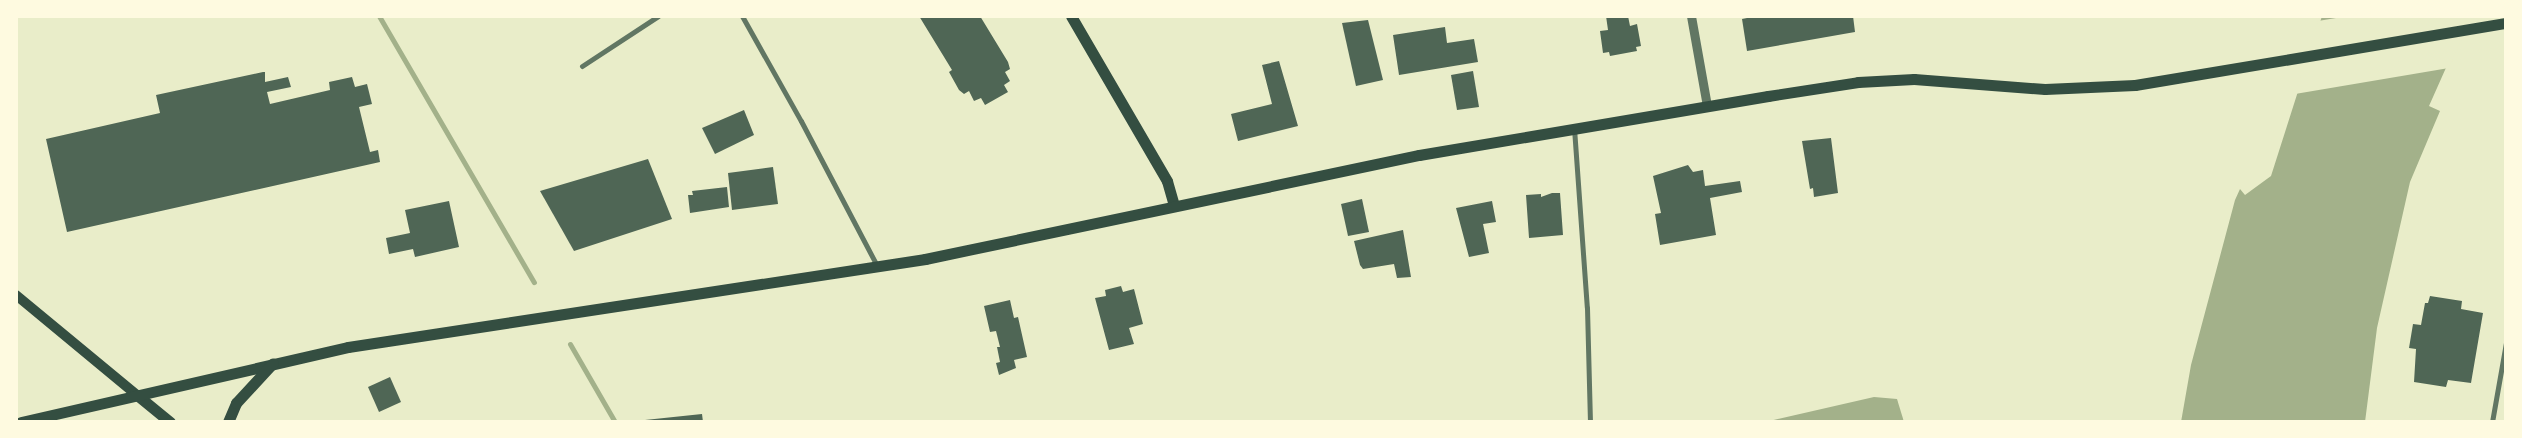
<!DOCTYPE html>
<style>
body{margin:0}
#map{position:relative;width:2522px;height:438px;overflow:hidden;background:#e9edc9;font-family:"PT Sans",sans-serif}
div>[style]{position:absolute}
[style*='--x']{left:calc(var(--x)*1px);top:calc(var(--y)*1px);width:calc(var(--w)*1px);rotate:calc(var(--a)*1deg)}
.water>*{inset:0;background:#a3b18a}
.pier>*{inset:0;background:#e9edc9}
.stream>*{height:5px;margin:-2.5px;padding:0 2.5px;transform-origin:2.5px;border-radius:2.5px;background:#a3b18a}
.building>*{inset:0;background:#4f6655}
.minor>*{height:5px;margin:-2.5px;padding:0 2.5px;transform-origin:2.5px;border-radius:2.5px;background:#617663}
.tertiary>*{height:9px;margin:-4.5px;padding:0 4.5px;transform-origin:4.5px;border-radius:4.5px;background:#617663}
.secondary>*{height:10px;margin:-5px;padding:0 5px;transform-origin:5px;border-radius:5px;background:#344e41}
.primary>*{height:11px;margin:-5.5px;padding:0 5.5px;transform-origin:5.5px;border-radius:5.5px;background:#344e41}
span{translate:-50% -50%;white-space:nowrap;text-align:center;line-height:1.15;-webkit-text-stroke:4px #fefae0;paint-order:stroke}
.frame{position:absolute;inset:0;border:18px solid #fefae0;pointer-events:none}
</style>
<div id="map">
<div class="water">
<div style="clip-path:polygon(2322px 16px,2469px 16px,2429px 106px,2440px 111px,2410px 182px,2377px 328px,2365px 422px,2181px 422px,2191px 365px,2235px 200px,2240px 189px,2245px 195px,2271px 176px)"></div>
<div style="clip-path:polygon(1874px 397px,1897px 399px,1904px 422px,1765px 422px)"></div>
</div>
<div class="pier">
<div style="clip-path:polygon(2348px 16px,2472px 16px,2449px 68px,2295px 94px,2318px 21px)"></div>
</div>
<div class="stream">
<div style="--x:379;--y:16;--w:308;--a:59.8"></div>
<div style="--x:570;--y:344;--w:90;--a:60"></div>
</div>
<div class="building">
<div style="clip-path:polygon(919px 16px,980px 16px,1008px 62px,1010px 69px,1005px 72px,1010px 81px,1004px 85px,1008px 92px,985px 105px,981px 98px,974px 101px,969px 91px,964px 94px,959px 90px,949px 72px,952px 70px)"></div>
<div style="clip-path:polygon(1606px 16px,1628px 16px,1630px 26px,1637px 24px,1641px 46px,1636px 47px,1637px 51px,1610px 56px,1609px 52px,1603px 53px,1600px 31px,1608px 30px)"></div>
<div style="clip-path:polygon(1757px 16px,1853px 16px,1855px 32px,1747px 51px,1742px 19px)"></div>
<div style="clip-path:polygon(1368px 20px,1383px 80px,1356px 86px,1342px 23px)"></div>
<div style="clip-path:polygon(1445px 27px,1447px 43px,1474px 39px,1478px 62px,1399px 75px,1393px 35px)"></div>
<div style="clip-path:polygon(1279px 61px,1298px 126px,1238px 141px,1231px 114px,1272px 104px,1262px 65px)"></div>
<div style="clip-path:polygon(1473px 71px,1479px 107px,1457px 110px,1451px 75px)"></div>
<div style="clip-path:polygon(263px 72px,265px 72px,265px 82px,288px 77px,291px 87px,267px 92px,270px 104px,330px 90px,329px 82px,352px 77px,355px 87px,367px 84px,372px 104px,359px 107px,370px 152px,378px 150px,380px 162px,67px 232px,46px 139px,160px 113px,156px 95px)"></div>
<div style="clip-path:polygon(744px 110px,754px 135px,715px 154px,702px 128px)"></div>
<div style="clip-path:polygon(1831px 138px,1838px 193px,1814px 197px,1813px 188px,1810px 189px,1802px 141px)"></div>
<div style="clip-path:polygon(648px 159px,672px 219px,574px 251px,540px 191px)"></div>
<div style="clip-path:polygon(1688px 165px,1693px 172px,1703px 170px,1705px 186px,1740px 181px,1742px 192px,1710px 198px,1716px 235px,1660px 245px,1655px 214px,1661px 213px,1653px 176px)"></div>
<div style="clip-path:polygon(773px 167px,778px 204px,732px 210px,728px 173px)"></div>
<div style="clip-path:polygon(727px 187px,729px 207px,690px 213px,688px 195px,693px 195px,692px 191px)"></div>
<div style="clip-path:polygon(1552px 193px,1560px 193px,1563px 235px,1529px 238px,1526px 195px,1541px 194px,1541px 197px)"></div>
<div style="clip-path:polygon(1362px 199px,1369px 232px,1348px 236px,1341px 204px)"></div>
<div style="clip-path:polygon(449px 201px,459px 247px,415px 257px,413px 249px,389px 254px,386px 238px,410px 233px,405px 210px)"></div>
<div style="clip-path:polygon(1492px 201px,1496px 222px,1483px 224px,1489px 253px,1469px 257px,1456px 208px)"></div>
<div style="clip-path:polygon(1403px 230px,1411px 277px,1397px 278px,1394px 264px,1363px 269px,1360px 265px,1354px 241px)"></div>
<div style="clip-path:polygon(1121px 286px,1123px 292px,1134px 289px,1143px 324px,1129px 328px,1134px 344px,1109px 350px,1095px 298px,1106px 296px,1105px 290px)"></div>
<div style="clip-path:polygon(2430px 296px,2462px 301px,2461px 309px,2483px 313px,2471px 383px,2448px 380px,2446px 387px,2414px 382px,2416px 349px,2409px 348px,2413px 324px,2421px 325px,2425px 303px,2428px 303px)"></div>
<div style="clip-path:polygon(1010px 300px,1014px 318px,1018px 317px,1027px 357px,1014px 360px,1016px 368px,999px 375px,996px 363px,1000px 362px,997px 347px,1000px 347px,996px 331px,990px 332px,984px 306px)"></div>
<div style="clip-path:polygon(390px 377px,401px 402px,379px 412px,368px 387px)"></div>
<div style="clip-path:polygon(702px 414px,703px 422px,645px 422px,645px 420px)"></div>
</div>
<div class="minor">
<div style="--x:742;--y:16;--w:120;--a:60.7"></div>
<div style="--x:801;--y:121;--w:164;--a:62.3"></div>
<div style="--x:582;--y:66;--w:91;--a:-33.3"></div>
<div style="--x:1574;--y:128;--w:180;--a:85.9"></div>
<div style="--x:1587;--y:308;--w:114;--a:88.5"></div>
<div style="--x:2492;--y:422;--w:80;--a:-80"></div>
</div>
<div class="tertiary">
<div style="--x:1691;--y:16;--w:91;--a:79.9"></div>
</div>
<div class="secondary">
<div style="--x:16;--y:295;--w:157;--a:39.6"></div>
</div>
<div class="primary">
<div style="--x:1071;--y:16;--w:191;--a:59.8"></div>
<div style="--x:1167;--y:181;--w:26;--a:74"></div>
<div style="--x:137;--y:395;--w:43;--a:39.3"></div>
<div style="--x:21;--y:422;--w:335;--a:-12.9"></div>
<div style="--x:348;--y:347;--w:584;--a:-8.67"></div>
<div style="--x:925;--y:259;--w:505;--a:-11.89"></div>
<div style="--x:1419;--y:155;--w:354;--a:-9.6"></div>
<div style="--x:1768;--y:96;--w:91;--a:-8.8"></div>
<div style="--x:1858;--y:82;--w:56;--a:-3.1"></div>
<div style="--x:1914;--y:79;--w:131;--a:4.4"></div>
<div style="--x:2045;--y:89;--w:90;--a:-2.5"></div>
<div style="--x:2135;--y:85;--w:376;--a:-9.5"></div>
<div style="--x:228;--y:422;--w:21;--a:-67"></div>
<div style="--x:236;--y:403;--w:54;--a:-47.2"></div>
</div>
<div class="frame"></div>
</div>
